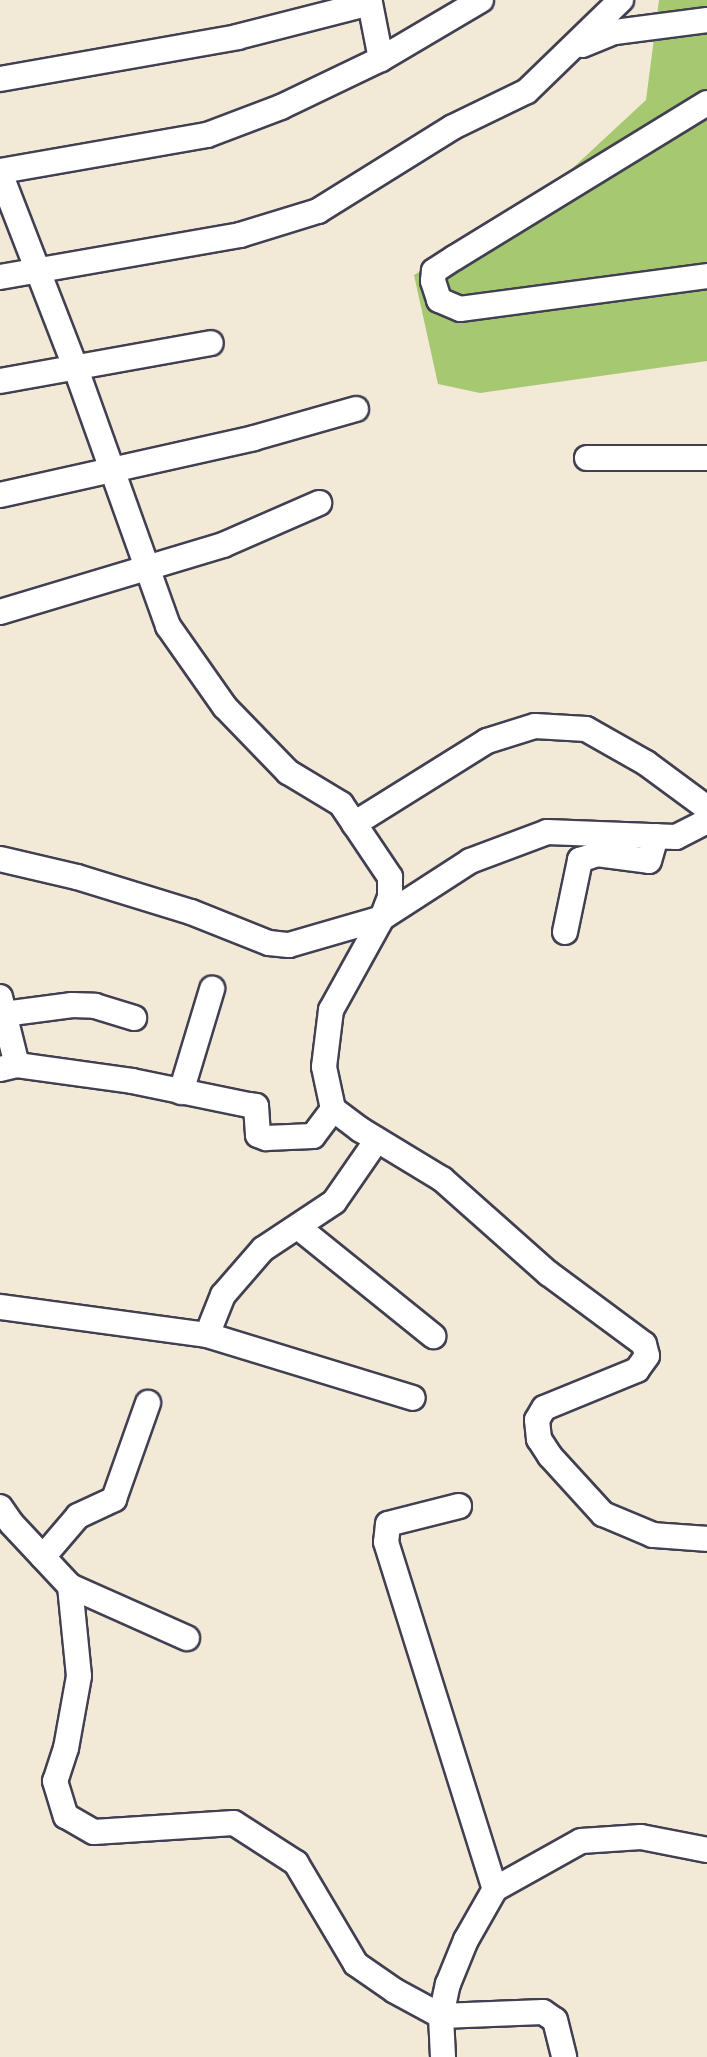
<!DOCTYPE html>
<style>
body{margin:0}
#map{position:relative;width:707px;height:2057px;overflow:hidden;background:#f2e9d6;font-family:Itim,sans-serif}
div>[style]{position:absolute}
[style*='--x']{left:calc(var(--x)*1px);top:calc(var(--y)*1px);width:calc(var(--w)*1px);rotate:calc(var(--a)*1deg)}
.green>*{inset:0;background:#a5c871}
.roads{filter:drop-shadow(2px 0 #414052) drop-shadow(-2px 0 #414052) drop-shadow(0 2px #414052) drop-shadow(0 -2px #414052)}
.minor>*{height:24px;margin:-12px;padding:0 12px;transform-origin:12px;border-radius:12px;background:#fff}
span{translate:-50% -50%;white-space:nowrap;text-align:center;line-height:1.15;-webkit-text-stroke:6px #f6f6f2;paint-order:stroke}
</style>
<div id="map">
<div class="green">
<div style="clip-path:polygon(659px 0,707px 0,707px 361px,480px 393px,438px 384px,414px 275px,534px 204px,646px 100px)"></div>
</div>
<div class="roads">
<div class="minor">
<div style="--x:582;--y:45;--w:35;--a:-22"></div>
<div style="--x:615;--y:32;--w:93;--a:-7.4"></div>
<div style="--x:381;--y:59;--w:116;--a:-30.5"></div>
<div style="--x:0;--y:79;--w:241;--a:-10"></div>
<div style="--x:237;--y:37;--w:137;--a:-14.3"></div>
<div style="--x:370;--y:3;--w:57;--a:78.9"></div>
<div style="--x:381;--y:59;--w:111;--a:154.4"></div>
<div style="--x:281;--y:107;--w:79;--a:159.3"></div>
<div style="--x:207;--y:135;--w:210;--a:170.1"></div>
<div style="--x:707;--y:103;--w:297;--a:148.5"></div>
<div style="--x:454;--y:258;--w:24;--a:147"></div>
<div style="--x:434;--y:271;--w:10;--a:96"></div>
<div style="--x:433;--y:281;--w:20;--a:72"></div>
<div style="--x:439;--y:300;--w:23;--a:23"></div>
<div style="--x:460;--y:309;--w:249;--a:-7.6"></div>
<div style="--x:0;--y:173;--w:210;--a:68.8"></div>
<div style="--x:76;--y:369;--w:273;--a:70.3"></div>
<div style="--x:168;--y:626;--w:99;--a:54.9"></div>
<div style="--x:225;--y:707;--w:91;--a:45.9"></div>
<div style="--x:288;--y:772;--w:62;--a:31.1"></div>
<div style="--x:341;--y:804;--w:88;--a:56.1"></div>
<div style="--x:390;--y:877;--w:20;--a:90"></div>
<div style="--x:390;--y:897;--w:22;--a:111"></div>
<div style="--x:382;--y:918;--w:105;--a:119"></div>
<div style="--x:331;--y:1010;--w:57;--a:97"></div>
<div style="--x:324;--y:1067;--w:43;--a:77.9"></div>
<div style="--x:333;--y:1109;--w:35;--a:37"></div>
<div style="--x:361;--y:1130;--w:95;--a:31.2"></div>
<div style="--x:442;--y:1179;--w:142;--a:41.6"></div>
<div style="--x:548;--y:1273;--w:119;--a:36.5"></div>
<div style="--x:644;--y:1344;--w:12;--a:76"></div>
<div style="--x:647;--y:1356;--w:17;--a:126"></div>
<div style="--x:637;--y:1370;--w:100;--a:157.8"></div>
<div style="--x:544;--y:1408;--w:14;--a:120"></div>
<div style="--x:537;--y:1420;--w:19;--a:84"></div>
<div style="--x:539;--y:1439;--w:20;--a:57"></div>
<div style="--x:550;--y:1456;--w:79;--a:47.6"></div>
<div style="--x:603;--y:1514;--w:54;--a:22.8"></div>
<div style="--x:653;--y:1535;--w:54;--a:4.2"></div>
<div style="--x:0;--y:277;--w:244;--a:-9.9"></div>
<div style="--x:240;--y:235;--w:82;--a:-17.1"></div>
<div style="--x:318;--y:211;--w:159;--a:-31.9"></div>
<div style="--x:453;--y:127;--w:82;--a:-25.9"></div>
<div style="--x:527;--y:91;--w:131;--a:-44.1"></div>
<div style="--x:0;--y:381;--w:214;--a:-10.2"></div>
<div style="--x:587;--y:458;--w:120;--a:0"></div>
<div style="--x:0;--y:495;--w:260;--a:-12.6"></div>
<div style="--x:254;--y:438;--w:106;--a:-15.9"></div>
<div style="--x:0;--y:612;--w:233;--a:-16.7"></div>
<div style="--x:223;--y:545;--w:105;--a:-23.6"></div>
<div style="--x:354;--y:824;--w:157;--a:-32"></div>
<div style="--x:487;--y:741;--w:50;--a:-17.4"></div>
<div style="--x:535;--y:726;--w:51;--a:3.4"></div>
<div style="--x:586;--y:729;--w:69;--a:29.5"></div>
<div style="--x:646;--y:763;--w:76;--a:36.4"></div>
<div style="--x:0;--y:859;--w:79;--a:13.2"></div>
<div style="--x:77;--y:877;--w:119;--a:17.1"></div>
<div style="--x:191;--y:912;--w:84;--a:21.7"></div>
<div style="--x:269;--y:943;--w:20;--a:6"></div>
<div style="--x:289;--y:945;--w:97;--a:-16.2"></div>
<div style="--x:382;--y:918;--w:105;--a:-32.9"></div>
<div style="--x:470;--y:861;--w:82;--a:-20.6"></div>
<div style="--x:547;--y:832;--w:129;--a:2.2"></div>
<div style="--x:676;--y:837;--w:35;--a:-27"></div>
<div style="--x:565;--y:932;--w:74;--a:-78.2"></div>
<div style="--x:580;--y:860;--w:18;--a:-19"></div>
<div style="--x:597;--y:854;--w:52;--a:7.7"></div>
<div style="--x:649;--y:861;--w:26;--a:-74"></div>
<div style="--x:0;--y:997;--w:70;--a:76"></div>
<div style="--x:4;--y:1014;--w:69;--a:-7.5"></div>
<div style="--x:72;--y:1005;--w:23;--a:2"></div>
<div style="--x:95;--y:1006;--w:41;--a:17.1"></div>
<div style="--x:0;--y:1069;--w:17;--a:-13"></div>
<div style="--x:17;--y:1065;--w:116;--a:7.9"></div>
<div style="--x:132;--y:1081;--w:119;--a:11.6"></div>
<div style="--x:249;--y:1105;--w:7;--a:8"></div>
<div style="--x:256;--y:1106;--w:29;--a:86"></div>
<div style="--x:258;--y:1135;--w:9;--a:21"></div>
<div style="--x:266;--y:1138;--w:47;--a:-2.4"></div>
<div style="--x:313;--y:1136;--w:34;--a:-53"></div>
<div style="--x:181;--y:1092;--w:108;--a:-73.2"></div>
<div style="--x:377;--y:1140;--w:75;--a:124.7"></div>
<div style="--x:334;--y:1202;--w:85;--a:146.5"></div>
<div style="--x:263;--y:1249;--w:61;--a:131"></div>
<div style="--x:223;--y:1295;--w:43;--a:111.8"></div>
<div style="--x:207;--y:1335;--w:215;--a:17"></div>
<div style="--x:298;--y:1227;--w:174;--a:38.9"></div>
<div style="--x:0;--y:1307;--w:209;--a:7.7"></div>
<div style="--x:459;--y:1506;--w:73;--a:165.8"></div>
<div style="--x:388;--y:1524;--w:18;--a:96"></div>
<div style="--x:386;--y:1542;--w:364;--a:72.6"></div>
<div style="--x:0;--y:1507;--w:19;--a:55"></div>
<div style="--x:11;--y:1523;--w:86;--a:46.9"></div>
<div style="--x:70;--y:1586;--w:90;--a:84.3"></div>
<div style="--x:79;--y:1676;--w:73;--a:100.2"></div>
<div style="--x:66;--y:1748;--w:35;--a:108"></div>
<div style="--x:55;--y:1781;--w:37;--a:73"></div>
<div style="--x:66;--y:1816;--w:32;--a:30"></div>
<div style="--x:94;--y:1832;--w:140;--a:-3.7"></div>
<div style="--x:234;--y:1823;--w:74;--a:32.8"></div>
<div style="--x:296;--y:1863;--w:117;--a:59.3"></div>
<div style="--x:356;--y:1964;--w:47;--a:34.7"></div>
<div style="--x:395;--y:1991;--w:52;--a:28.5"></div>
<div style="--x:441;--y:2016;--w:102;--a:-2.2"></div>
<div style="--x:543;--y:2012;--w:14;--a:34"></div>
<div style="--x:555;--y:2020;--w:38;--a:76"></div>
<div style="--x:43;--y:1557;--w:54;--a:-49.5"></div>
<div style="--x:78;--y:1516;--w:40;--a:-25"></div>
<div style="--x:114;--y:1499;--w:102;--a:-70.5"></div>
<div style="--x:70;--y:1586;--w:128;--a:24"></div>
<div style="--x:443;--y:2057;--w:41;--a:-92.8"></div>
<div style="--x:441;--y:2016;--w:33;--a:-78"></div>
<div style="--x:448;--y:1984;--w:48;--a:-67.8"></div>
<div style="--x:466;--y:1940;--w:59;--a:-60.4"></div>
<div style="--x:495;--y:1889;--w:98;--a:-29.2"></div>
<div style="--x:581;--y:1841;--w:60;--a:-3.8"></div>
<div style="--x:641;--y:1837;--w:67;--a:11.1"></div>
</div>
</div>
</div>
